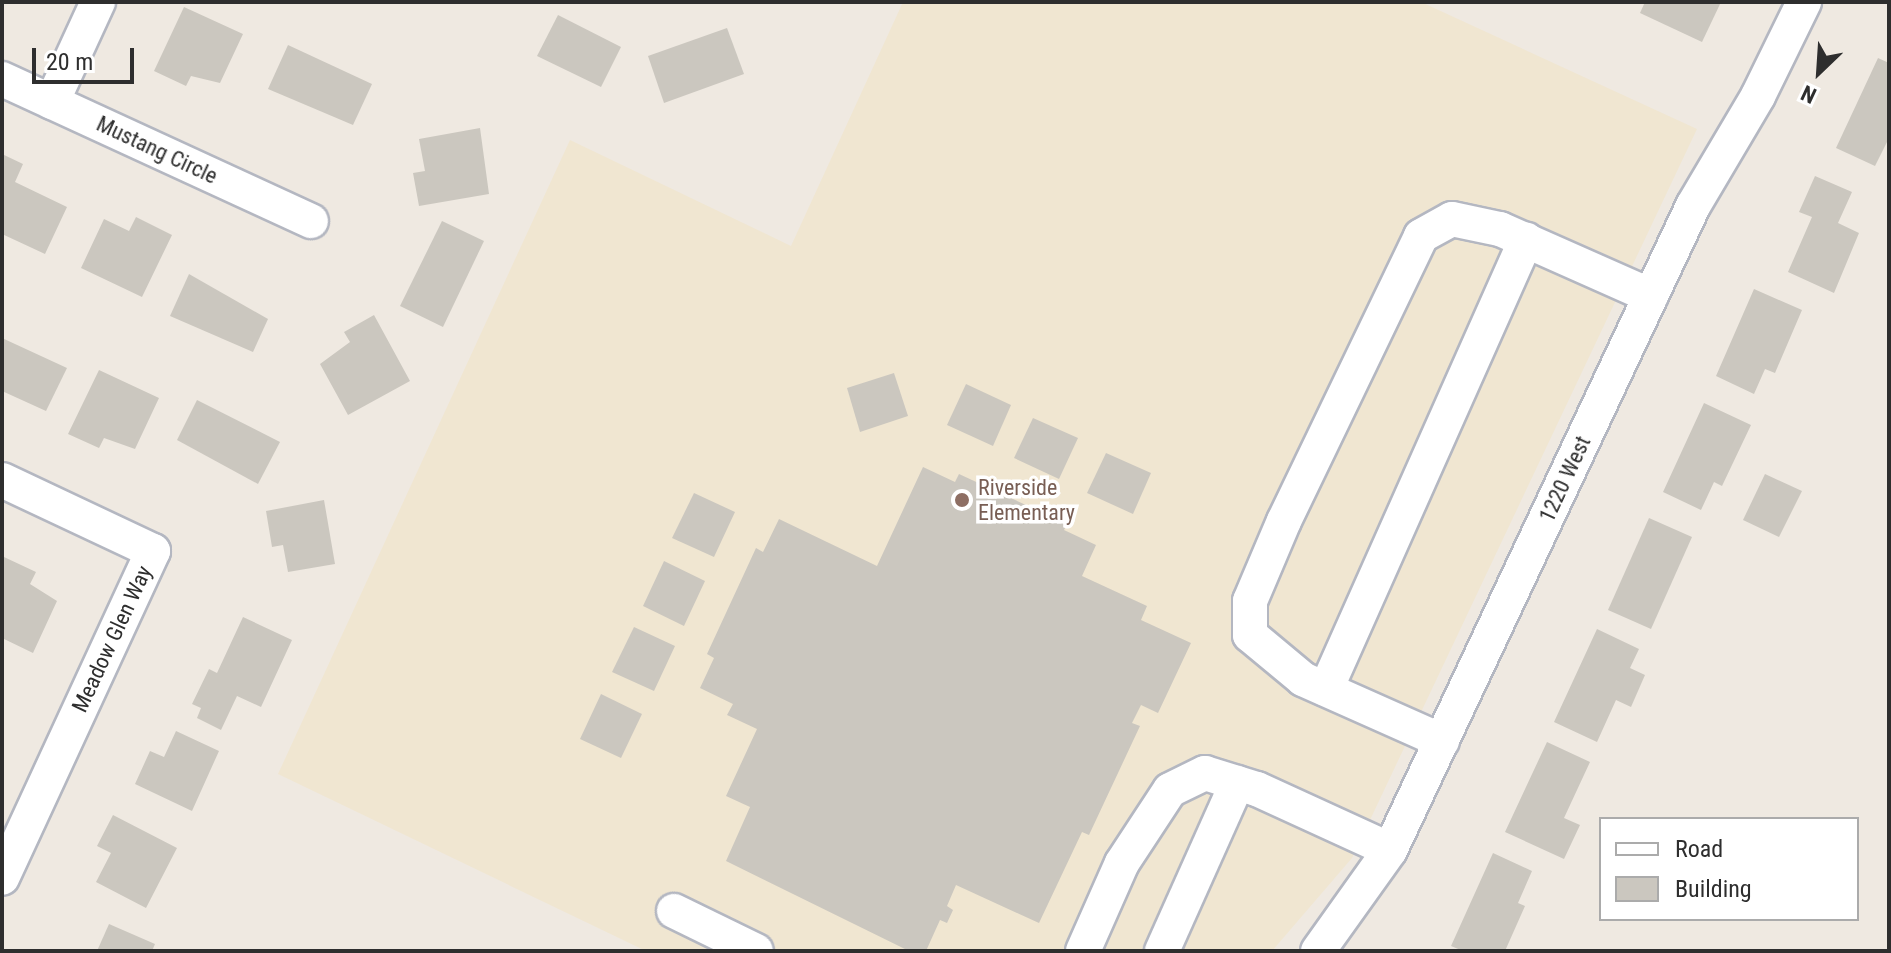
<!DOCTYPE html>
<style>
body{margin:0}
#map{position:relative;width:1891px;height:953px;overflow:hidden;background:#efe9e1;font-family:"Roboto Condensed",sans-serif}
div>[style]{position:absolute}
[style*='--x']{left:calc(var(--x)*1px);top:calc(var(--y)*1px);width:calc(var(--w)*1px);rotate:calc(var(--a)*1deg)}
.education>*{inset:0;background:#f0e6d1}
.building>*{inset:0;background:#cbc7bf}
.roads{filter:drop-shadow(2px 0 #b4b7c1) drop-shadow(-2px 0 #b4b7c1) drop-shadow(0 2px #b4b7c1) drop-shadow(0 -2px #b4b7c1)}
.minor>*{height:34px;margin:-17px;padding:0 17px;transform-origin:17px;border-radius:17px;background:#fff}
.dots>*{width:22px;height:22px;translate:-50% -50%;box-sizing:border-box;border:4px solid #fff;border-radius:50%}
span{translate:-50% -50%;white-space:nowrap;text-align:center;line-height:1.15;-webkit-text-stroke:7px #fff;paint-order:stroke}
.street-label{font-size:22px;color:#2e2e2e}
.education-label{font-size:22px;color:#785e54}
.left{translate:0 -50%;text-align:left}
.frame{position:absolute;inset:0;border:4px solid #2e2e2e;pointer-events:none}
.legend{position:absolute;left:1599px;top:817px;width:260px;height:104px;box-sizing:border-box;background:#fff;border:2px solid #ababab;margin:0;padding:10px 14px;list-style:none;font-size:24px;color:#2e2e2e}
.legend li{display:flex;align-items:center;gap:16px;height:40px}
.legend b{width:40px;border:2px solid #ababab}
.north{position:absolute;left:1779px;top:32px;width:80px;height:80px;-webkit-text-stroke:6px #fff;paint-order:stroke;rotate:205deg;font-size:22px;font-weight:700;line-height:32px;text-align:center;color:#2e2e2e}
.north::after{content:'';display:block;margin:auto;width:28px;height:36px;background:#2e2e2e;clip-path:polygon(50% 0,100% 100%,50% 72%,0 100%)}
.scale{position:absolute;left:32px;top:48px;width:102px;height:36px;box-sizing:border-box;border:4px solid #2e2e2e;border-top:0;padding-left:10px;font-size:24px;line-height:28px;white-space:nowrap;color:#2e2e2e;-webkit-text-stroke:6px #fff;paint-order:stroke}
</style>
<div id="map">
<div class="education">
<div style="clip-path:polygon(903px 2px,1421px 2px,1697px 129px,1352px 858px,1272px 951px,646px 951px,278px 774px,570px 140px,791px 246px)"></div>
</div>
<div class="building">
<div style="clip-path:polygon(1645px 2px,1721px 2px,1702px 42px,1640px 13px)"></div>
<div style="clip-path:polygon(184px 7px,243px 34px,220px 83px,191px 76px,186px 86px,154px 71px)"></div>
<div style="clip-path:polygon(558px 15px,621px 47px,601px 87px,537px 56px)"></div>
<div style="clip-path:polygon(727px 28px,744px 74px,664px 103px,648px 56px)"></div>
<div style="clip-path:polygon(288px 45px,372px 84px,353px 125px,268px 89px)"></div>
<div style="clip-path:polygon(1878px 58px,1889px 63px,1889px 138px,1875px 166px,1836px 148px)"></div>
<div style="clip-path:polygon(480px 128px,489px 194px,419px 206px,413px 173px,425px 171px,419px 139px)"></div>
<div style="clip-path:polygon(2px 154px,23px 164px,15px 182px,67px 207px,45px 254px,2px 234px)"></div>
<div style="clip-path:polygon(1815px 176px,1852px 192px,1838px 223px,1859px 233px,1834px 293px,1788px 272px,1812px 217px,1799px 212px)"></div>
<div style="clip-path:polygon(136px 217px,172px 235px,142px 297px,81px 268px,104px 219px,129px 231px)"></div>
<div style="clip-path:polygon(442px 221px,484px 241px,443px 327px,400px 306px)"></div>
<div style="clip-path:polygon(189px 274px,268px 319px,253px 352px,170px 316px)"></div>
<div style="clip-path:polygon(1754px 289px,1802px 310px,1775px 373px,1765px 369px,1754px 394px,1716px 376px)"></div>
<div style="clip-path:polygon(374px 315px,410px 381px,348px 415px,320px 364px,350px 342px,344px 332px)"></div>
<div style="clip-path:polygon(2px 338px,67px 368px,46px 411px,2px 391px)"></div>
<div style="clip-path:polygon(99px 370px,159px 398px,135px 449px,104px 438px,99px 448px,68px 434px)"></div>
<div style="clip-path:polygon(894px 373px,908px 416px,860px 432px,847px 388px)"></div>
<div style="clip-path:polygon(966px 384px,1011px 405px,993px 446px,947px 425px)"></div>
<div style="clip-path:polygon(197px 400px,280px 442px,258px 484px,177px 440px)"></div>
<div style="clip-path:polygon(1704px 403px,1751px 425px,1722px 486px,1714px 482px,1701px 510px,1663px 492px)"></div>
<div style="clip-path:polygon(1033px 418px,1078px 438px,1059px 479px,1014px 458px)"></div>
<div style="clip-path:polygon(1106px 453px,1151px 473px,1133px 514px,1087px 493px)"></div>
<div style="clip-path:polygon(923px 467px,955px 482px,959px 474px,1067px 524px,1064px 530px,1096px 545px,1082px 576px,1147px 606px,1141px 620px,1191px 643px,1158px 713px,1141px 705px,1132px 723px,1140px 726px,1089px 835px,1082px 832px,1039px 923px,956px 885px,947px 906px,953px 910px,947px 923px,940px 920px,926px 951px,909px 951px,726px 861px,750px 807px,726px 796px,757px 729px,727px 715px,733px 704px,700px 688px,714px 658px,707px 654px,756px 548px,763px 552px,779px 519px,877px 566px)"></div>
<div style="clip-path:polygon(1765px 474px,1802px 491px,1779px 537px,1743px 520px)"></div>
<div style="clip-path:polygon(694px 493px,735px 512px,714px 557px,672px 538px)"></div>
<div style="clip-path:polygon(324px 500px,335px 564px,288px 572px,283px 545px,272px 547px,266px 511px)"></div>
<div style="clip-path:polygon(1649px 518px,1692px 537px,1651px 629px,1608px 610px)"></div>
<div style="clip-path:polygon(4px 557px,36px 572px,30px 584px,57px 601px,33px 653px,2px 638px)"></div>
<div style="clip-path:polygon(664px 561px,705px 581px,684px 626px,643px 606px)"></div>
<div style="clip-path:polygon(243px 617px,292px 640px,261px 707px,237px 696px,221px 730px,197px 718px,201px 708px,192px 704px,209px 669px,217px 673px)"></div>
<div style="clip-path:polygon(634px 627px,675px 646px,654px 691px,612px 672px)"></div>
<div style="clip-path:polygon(1597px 629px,1639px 649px,1630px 668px,1645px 675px,1631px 707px,1616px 700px,1597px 742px,1554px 722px)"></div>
<div style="clip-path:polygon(601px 694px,642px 714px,621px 758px,580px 739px)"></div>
<div style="clip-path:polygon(176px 731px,219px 751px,192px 811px,135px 784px,150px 751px,164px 757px)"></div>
<div style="clip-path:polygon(1547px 742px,1590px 762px,1564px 818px,1580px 825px,1564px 859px,1505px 832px)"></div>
<div style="clip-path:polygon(113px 815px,177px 848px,146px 908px,96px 882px,111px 853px,97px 846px)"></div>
<div style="clip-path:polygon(1493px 853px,1532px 871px,1518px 903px,1525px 906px,1505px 951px,1463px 951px,1451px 946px)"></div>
<div style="clip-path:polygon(109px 924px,155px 944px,152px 951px,97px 951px)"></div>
</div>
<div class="roads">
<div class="minor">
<div style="--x:2;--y:79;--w:340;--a:24.7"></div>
<div style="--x:52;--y:102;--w:110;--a:-65.3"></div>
<div style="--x:2;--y:480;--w:167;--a:25.2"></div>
<div style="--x:153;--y:551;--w:360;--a:114.8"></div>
<div style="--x:1326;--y:689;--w:492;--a:-66"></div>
<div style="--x:1442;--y:741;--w:152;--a:-156"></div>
<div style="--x:1303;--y:679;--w:69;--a:-140.3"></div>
<div style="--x:1250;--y:635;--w:34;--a:-90"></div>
<div style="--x:1250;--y:601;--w:87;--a:-67"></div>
<div style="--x:1284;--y:521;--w:316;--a:-64.3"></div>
<div style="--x:1421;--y:236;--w:35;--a:-29"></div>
<div style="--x:1452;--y:219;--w:49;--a:11.8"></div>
<div style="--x:1500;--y:229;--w:165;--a:23.9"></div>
<div style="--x:674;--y:911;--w:91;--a:26"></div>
<div style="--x:1083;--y:951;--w:96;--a:-66.1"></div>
<div style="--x:1122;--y:863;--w:87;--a:-56.7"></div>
<div style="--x:1170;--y:790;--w:39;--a:-26"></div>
<div style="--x:1205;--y:773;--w:54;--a:17.1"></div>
<div style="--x:1257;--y:789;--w:146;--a:24.6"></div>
<div style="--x:1162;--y:951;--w:184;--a:-65.9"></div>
<div style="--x:1318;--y:951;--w:124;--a:-54.5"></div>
<div style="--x:1390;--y:850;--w:712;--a:-64.8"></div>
<div style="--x:1693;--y:206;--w:128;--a:-59.4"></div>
<div style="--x:1758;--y:96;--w:105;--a:-63.9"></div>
</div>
</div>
<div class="dots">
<div style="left:962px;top:500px;background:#8d6e63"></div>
</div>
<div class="street-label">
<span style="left:157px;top:150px;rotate:25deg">Mustang Circle</span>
<span style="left:1565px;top:479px;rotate:-65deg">1220 West</span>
<span style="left:112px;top:639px;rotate:-65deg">Meadow Glen Way</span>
</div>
<div class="education-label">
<span class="left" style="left:978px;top:500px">Riverside<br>Elementary</span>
</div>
<div class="frame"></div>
<ul class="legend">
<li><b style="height:10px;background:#fff"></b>Road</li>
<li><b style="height:22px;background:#cbc7bf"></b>Building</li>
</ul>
<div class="north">N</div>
<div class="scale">20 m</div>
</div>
